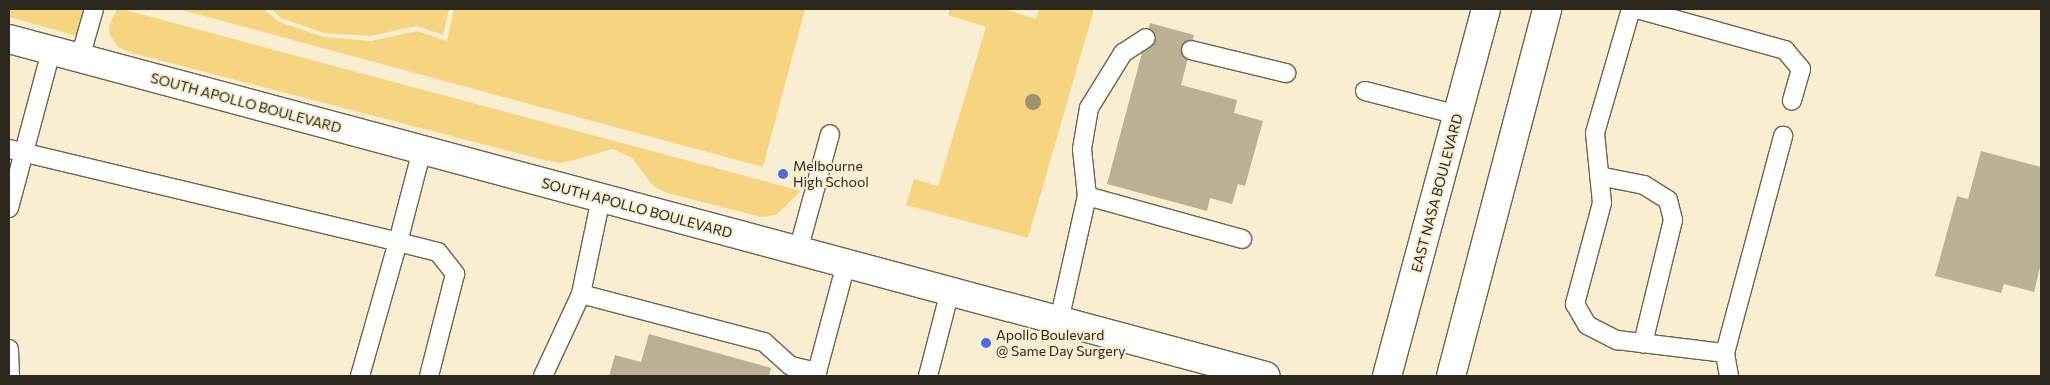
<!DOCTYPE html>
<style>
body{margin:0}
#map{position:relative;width:2050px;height:385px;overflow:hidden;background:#f9eed2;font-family:Commissioner,sans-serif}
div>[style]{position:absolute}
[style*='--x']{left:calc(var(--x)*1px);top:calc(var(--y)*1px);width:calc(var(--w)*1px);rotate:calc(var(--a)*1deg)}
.green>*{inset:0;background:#f6d581}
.building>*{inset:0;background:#bbb095}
.roads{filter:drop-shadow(1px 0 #6d634b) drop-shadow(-1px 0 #6d634b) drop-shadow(0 1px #6d634b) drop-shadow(0 -1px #6d634b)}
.service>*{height:18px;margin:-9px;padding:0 9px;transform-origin:9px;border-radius:9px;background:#fff}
.tertiary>*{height:28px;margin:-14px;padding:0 14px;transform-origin:14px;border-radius:14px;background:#fff}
.secondary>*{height:28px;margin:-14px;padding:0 14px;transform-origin:14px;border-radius:14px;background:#fff}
.trees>*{width:16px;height:16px;margin:-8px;border-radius:50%;background:#9f926e}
.dots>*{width:14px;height:14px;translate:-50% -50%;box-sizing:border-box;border:2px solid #f9eed2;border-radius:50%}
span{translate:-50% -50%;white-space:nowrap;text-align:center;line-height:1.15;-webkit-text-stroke:4px #f9eed2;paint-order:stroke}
.street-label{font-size:14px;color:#2c271d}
.poi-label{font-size:14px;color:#2c271d}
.left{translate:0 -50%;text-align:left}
.frame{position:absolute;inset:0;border:10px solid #2c271d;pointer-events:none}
</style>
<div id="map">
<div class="green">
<div style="clip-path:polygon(9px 9px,89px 9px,81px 37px,9px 17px)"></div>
<div style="clip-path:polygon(117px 9px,122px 9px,801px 191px,776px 215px,761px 217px,667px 193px,653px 186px,632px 158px,613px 149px,563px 163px,544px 160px,132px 53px,118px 47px,110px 35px,109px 26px)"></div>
<div style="clip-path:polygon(178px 9px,264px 9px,279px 22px,324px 37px,371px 41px,417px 31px,447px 41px,454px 9px,805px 9px,763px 167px)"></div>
<div style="clip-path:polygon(271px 9px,449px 9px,443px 35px,417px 26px,370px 36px,324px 33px,281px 18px)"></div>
<div style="clip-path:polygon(950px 9px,1005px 9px,1036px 19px,1039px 9px,1094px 9px,1028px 238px,906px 205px,914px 179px,938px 186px,986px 27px,948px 15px)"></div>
</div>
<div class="building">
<div style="clip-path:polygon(1150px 23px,1194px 35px,1181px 85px,1237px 100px,1234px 113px,1263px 121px,1245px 186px,1238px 184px,1232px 204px,1210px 198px,1207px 211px,1107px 184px)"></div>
<div style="clip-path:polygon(1981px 151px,2041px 167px,2041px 263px,2034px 292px,2004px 284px,2001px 293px,1935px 276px,1957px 196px,1968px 199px)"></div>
<div style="clip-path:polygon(649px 334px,771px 368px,769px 376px,609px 376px,615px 355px,641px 362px)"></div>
</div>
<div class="roads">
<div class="service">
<div style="--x:1631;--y:9;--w:129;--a:106.2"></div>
<div style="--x:1595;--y:133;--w:70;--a:84.3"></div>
<div style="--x:1602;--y:203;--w:105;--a:105"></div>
<div style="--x:1575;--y:304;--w:24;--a:60"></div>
<div style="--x:1587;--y:325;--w:34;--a:27"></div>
<div style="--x:1617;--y:340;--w:109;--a:6.9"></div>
<div style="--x:1637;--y:9;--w:154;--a:15.5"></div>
<div style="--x:1785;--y:50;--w:25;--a:50"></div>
<div style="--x:1801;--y:69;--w:33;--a:106"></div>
<div style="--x:1191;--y:50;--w:98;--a:13.6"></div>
<div style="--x:80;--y:58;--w:51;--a:-74.1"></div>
<div style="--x:1365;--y:91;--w:96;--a:14.5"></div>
<div style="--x:9;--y:149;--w:400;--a:13.4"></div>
<div style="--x:398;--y:242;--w:95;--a:-75.4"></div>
<div style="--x:1599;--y:176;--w:46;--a:11.3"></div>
<div style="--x:1644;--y:185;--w:28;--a:32"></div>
<div style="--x:1668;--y:200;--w:21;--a:76"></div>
<div style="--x:1673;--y:220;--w:127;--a:103.7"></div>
<div style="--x:1087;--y:196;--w:47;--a:-96.1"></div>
<div style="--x:1082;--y:149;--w:42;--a:-80.3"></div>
<div style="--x:1089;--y:108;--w:65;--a:-58.3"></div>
<div style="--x:1123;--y:53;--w:27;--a:-33"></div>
<div style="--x:601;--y:198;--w:98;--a:101.8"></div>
<div style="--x:581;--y:294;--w:189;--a:14.7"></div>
<div style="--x:764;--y:342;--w:36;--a:42"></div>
<div style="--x:791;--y:366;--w:27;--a:13"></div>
<div style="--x:817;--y:372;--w:112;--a:-75"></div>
<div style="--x:9;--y:208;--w:163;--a:-75"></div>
<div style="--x:798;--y:251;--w:121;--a:-74.7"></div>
<div style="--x:1059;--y:321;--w:128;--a:-77.4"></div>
<div style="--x:1087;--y:196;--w:161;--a:15.5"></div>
<div style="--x:9;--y:349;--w:27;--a:88"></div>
<div style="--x:360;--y:376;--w:139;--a:-74.2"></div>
<div style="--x:398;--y:242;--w:41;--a:14"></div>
<div style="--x:438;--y:252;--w:28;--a:52"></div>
<div style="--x:455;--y:274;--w:105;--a:104.3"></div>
<div style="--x:543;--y:376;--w:90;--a:-65.1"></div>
<div style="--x:928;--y:376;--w:88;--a:-75.5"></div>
<div style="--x:1729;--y:376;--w:23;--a:-100"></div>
<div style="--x:1725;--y:353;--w:225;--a:-75"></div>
</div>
<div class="tertiary">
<div style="--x:9;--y:39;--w:1301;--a:15.01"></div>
</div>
<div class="secondary">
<div style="--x:1387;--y:376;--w:380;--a:-74.9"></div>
<div style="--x:1451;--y:376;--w:379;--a:-75.3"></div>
</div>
</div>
<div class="trees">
<div style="left:1033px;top:102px"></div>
</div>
<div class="dots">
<div style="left:783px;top:174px;background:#4c6ce0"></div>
<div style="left:986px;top:343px;background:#4c6ce0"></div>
</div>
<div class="street-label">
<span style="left:246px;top:103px;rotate:15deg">SOUTH APOLLO BOULEVARD</span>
<span style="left:1437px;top:193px;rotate:-75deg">EAST NASA BOULEVARD</span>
<span style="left:637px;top:208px;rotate:15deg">SOUTH APOLLO BOULEVARD</span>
</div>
<div class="poi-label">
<span class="left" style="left:793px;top:174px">Melbourne<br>High School</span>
<span class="left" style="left:996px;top:343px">Apollo Boulevard<br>@ Same Day Surgery</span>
</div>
<div class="frame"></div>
</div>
